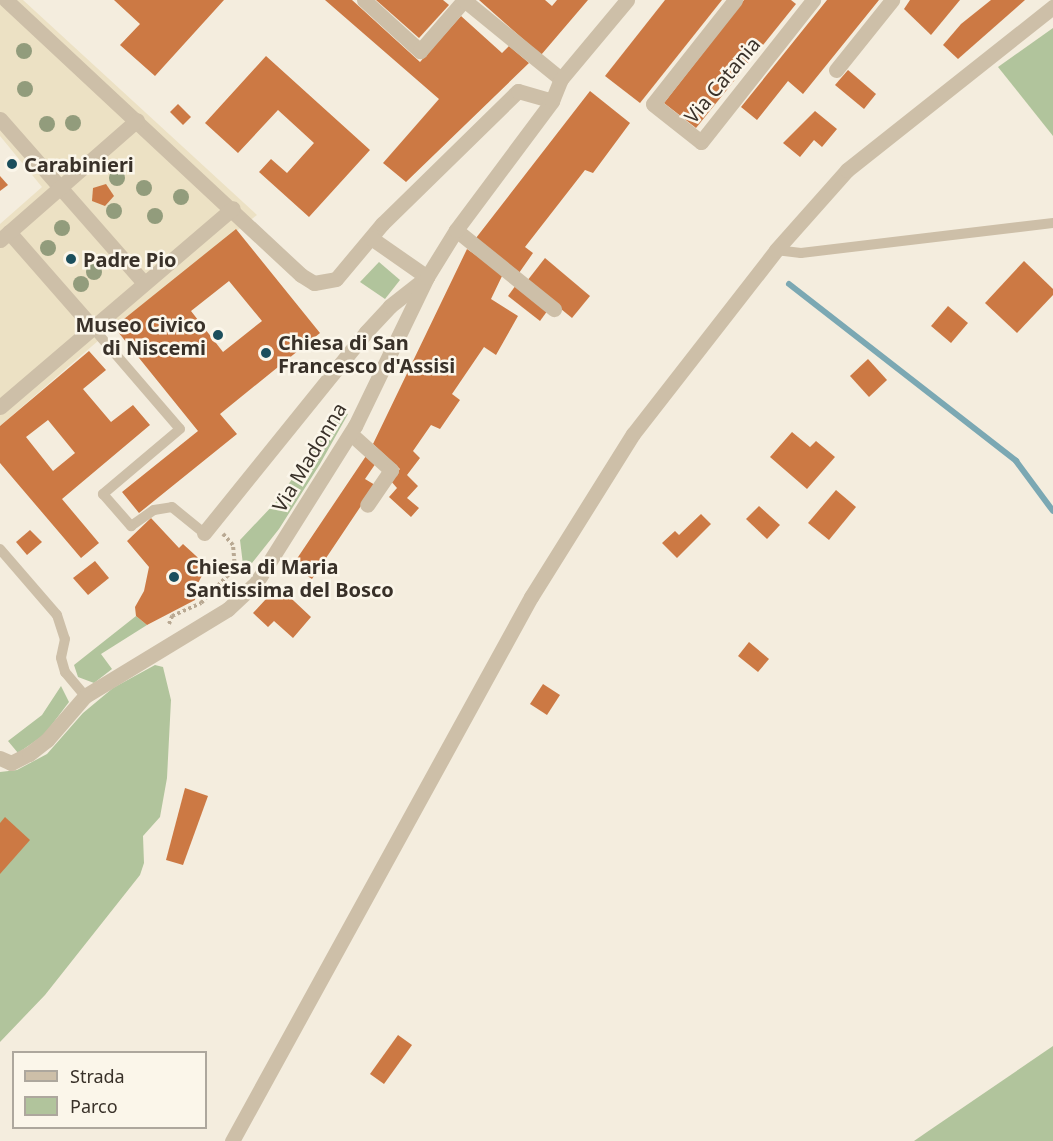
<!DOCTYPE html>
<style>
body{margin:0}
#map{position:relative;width:1053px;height:1141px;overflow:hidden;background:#f4edde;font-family:"Noto Sans",sans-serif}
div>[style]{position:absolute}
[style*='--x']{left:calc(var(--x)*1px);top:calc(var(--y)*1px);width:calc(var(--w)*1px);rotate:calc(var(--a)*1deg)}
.green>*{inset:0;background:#b1c49c}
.plaza>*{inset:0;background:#ece1c4}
.stream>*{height:6px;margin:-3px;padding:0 3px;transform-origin:3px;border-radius:3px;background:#7ba8b3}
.building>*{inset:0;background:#cc7944}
.path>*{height:4px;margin-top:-2px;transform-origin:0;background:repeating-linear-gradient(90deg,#b9a993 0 3px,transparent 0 6px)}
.lane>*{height:10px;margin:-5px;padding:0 5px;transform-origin:5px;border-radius:5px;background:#cdbfa8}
.street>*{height:15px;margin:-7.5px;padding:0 7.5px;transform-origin:7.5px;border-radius:7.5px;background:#cdbfa8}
.trees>*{width:16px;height:16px;margin:-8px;border-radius:50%;background:#929c7c}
.dots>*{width:16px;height:16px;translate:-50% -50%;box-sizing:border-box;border:3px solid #fbf6ea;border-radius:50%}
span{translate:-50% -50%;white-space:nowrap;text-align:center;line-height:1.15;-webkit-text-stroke:5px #fbf6ea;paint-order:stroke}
.street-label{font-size:20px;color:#393129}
.poi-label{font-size:20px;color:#393129;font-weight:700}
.left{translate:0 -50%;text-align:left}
.right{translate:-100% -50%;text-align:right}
.legend{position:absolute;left:12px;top:1051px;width:195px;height:78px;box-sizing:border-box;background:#fbf6ea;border:2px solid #ada79d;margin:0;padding:8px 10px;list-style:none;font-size:18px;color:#393129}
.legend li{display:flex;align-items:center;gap:12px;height:30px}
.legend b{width:30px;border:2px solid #ada79d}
</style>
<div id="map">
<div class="green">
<div style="clip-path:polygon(1053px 28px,1053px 136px,998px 67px)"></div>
<div style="clip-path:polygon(379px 262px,400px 280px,385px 299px,360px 282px)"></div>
<div style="clip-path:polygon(339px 412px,348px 414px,320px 464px,279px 529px,244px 573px,240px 540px,276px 502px)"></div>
<div style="clip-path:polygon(136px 616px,147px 625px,101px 654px,112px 669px,94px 683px,78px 677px,74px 665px)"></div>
<div style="clip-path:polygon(155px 665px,163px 667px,171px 700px,167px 778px,160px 817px,143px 836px,144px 863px,140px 875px,45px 995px,0 1042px,0 772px,17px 770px,47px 754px,83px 713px,113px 688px)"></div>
<div style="clip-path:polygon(61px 686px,69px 702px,44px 735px,18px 753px,8px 741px,42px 715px)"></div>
<div style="clip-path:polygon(1053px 1046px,1053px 1141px,914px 1141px,927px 1132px)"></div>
</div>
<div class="plaza">
<div style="clip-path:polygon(0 0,23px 0,257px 215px,114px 327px,0 426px,0 224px,42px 187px,0 136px)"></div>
</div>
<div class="stream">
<div style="--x:789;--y:284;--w:288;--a:37.9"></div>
<div style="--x:1016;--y:461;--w:62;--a:53.5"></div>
</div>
<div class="building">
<div style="clip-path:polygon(114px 0,224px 0,155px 76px,120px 45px,140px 24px)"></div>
<div style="clip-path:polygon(325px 0,352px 0,420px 62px,461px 16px,502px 53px,509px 46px,529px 63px,406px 182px,383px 163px,439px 99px)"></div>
<div style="clip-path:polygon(376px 0,443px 0,449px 5px,419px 38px)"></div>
<div style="clip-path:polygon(479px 0,545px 0,552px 6px,557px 0,588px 0,541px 55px)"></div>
<div style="clip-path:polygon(665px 0,722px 0,640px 103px,605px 76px)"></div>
<div style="clip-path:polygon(744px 0,791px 0,796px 4px,696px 128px,664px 103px)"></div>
<div style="clip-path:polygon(827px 0,879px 0,803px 94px,788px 81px,757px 120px,741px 107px)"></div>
<div style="clip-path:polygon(910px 0,960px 0,931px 35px,904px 9px)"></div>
<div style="clip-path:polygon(991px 0,1025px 0,958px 59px,943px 45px,961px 24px)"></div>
<div style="clip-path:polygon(266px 56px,370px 150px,309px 217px,259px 172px,271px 159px,287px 173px,314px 143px,278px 110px,238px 153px,205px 123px)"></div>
<div style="clip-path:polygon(848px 70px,876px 94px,864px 109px,835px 85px)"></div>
<div style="clip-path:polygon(590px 91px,630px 123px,593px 173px,585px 170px,525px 247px,533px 253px,519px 273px,476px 238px)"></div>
<div style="clip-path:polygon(178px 104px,191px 117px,183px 125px,170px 112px)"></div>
<div style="clip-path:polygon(815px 111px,837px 129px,822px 147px,814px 140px,800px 157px,783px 143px)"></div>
<div style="clip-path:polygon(0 176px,8px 185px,0 191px)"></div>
<div style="clip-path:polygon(106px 184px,114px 196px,105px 206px,92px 201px,93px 188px)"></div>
<div style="clip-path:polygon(evenodd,236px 229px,320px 333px,220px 414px,237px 434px,139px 513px,122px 492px,198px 431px,114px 327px,236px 229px,229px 281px,262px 321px,223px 352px,191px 311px,229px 281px)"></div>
<div style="clip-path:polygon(467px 249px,503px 274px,491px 299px,518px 316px,496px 355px,484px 347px,452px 394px,460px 400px,440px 429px,431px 425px,413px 451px,420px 458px,407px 475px,418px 486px,407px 498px,419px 508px,411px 517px,389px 497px,397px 488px,390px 480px,400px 469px,373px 444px)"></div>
<div style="clip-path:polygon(545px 258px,590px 296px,572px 318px,527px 281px)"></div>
<div style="clip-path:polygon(1024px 261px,1053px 289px,1053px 295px,1017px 333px,985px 303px)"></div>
<div style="clip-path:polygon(516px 285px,548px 310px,540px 321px,508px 296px)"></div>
<div style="clip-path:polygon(948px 306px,968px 323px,951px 343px,931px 326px)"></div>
<div style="clip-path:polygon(evenodd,89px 351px,106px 370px,83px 389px,111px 422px,133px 405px,150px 425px,62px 499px,99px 543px,81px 558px,0 463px,0 426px,89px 351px,48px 420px,75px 453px,53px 471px,26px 437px,48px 420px)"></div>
<div style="clip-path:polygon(868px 359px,887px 380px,869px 397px,850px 376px)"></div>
<div style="clip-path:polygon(792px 432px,810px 447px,816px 441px,835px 457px,807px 489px,770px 457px)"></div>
<div style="clip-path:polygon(366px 456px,376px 463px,365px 479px,375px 485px,312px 579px,292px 566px)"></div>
<div style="clip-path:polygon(836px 490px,856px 507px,829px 540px,808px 523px)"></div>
<div style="clip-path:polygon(759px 506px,780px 525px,767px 539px,746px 519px)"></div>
<div style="clip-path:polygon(701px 514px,711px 524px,677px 558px,662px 543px,675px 531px,679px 535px)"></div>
<div style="clip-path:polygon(151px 518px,179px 548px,183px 544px,207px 566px,196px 587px,195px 600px,147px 625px,136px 616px,135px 607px,144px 591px,149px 567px,127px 541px)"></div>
<div style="clip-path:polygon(30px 530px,42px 542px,27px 555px,16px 542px)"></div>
<div style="clip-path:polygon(95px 561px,109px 578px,88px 595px,73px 578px)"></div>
<div style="clip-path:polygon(278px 586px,311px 617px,293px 638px,274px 621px,268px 627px,253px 613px)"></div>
<div style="clip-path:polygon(749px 642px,769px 659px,758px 672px,738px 656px)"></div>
<div style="clip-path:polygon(543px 684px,560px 695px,547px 715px,530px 704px)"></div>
<div style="clip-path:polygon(185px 788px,208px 796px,183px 865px,166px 860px)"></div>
<div style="clip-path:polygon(5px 817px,30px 840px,0 874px,0 823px)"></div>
<div style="clip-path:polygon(398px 1035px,412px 1045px,384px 1084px,370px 1074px)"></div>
</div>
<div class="path">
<div style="--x:169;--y:624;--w:9;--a:-69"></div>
<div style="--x:172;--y:616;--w:32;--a:-24"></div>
<div style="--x:201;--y:603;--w:49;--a:-45.8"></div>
<div style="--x:235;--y:568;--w:23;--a:-95"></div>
<div style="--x:233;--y:545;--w:15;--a:-132"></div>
</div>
<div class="lane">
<div style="--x:776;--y:250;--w:25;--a:7"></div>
<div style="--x:801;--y:253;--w:254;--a:-6.8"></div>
<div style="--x:93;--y:328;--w:133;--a:49.3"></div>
<div style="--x:180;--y:429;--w:101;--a:139.8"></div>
<div style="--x:103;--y:494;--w:43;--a:48.8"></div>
<div style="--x:131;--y:526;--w:28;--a:-35"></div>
<div style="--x:154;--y:510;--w:18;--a:-9"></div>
<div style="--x:172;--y:507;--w:41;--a:39.1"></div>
<div style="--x:0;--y:549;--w:87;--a:49.2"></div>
<div style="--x:57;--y:615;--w:25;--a:72"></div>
<div style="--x:65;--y:639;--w:19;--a:102"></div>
<div style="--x:61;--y:658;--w:15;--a:74"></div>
<div style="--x:65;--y:672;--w:31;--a:50"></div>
</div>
<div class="street">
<div style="--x:6;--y:0;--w:403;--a:43"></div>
<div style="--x:301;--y:275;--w:15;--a:32"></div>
<div style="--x:314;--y:283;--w:22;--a:-10"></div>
<div style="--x:336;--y:279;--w:72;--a:-50.1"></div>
<div style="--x:382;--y:224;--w:190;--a:-44.4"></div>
<div style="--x:518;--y:91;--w:35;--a:16"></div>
<div style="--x:364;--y:0;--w:76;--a:42.3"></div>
<div style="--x:420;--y:51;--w:67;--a:-49.2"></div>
<div style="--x:464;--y:0;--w:125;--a:39.2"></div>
<div style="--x:735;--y:0;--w:132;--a:128.3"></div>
<div style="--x:653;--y:104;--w:61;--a:38.4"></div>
<div style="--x:701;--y:142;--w:181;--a:-51.7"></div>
<div style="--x:836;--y:70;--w:90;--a:-51.3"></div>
<div style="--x:0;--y:119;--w:218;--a:48.7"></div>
<div style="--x:456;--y:230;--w:126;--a:38.9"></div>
<div style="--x:9;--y:232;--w:128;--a:48.8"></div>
<div style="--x:0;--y:240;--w:182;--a:-41.2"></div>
<div style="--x:0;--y:407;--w:306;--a:-40.5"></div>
<div style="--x:351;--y:434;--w:54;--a:42"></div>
<div style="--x:391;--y:470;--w:42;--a:124.4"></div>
<div style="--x:204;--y:533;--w:258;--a:-51.1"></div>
<div style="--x:366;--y:332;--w:35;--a:-47"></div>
<div style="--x:390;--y:306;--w:47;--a:-38.1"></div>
<div style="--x:427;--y:277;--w:68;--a:-145.1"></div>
<div style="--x:0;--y:758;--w:12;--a:24"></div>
<div style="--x:11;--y:763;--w:20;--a:-27"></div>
<div style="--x:29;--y:754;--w:23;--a:-38"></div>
<div style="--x:47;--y:740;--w:58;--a:-49.2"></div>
<div style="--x:85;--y:696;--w:167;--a:-31.3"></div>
<div style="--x:228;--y:609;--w:38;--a:-43"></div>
<div style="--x:256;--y:583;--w:186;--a:-57.8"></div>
<div style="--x:355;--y:426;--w:165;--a:-64.2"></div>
<div style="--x:427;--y:277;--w:55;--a:-58.3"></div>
<div style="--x:456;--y:230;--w:161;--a:-53.3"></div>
<div style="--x:552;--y:101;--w:24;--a:-68"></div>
<div style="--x:561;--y:79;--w:103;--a:-50.1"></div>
<div style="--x:232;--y:1141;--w:621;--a:-61.21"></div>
<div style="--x:531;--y:597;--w:192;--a:-58"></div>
<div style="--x:633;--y:434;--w:233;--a:-52.1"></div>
<div style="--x:776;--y:250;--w:107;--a:-48.4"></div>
<div style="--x:847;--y:170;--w:263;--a:-38.4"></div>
</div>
<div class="trees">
<div style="left:24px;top:51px"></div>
<div style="left:25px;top:89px"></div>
<div style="left:73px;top:123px"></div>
<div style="left:47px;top:124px"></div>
<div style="left:117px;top:178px"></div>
<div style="left:144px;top:188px"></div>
<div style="left:181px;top:197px"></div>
<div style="left:114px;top:211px"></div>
<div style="left:155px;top:216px"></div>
<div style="left:62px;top:228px"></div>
<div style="left:48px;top:248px"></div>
<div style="left:94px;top:272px"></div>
<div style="left:81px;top:284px"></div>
</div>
<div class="dots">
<div style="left:12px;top:164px;background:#1c4f5d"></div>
<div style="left:71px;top:259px;background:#1c4f5d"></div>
<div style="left:218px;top:335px;background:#1c4f5d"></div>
<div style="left:266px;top:353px;background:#1c4f5d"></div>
<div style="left:174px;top:577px;background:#1c4f5d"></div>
</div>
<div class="street-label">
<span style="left:722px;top:80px;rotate:-50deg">Via Catania</span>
<span style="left:309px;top:457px;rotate:-59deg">Via Madonna</span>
</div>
<div class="poi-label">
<span class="left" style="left:24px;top:164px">Carabinieri</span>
<span class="left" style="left:83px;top:259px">Padre Pio</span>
<span class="right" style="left:206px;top:336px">Museo Civico<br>di Niscemi</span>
<span class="left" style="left:278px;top:354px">Chiesa di San<br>Francesco d'Assisi</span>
<span class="left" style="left:186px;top:578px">Chiesa di Maria<br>Santissima del Bosco</span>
</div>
<ul class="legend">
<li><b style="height:8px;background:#cdbfa8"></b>Strada</li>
<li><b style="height:16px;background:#b1c49c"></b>Parco</li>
</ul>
</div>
